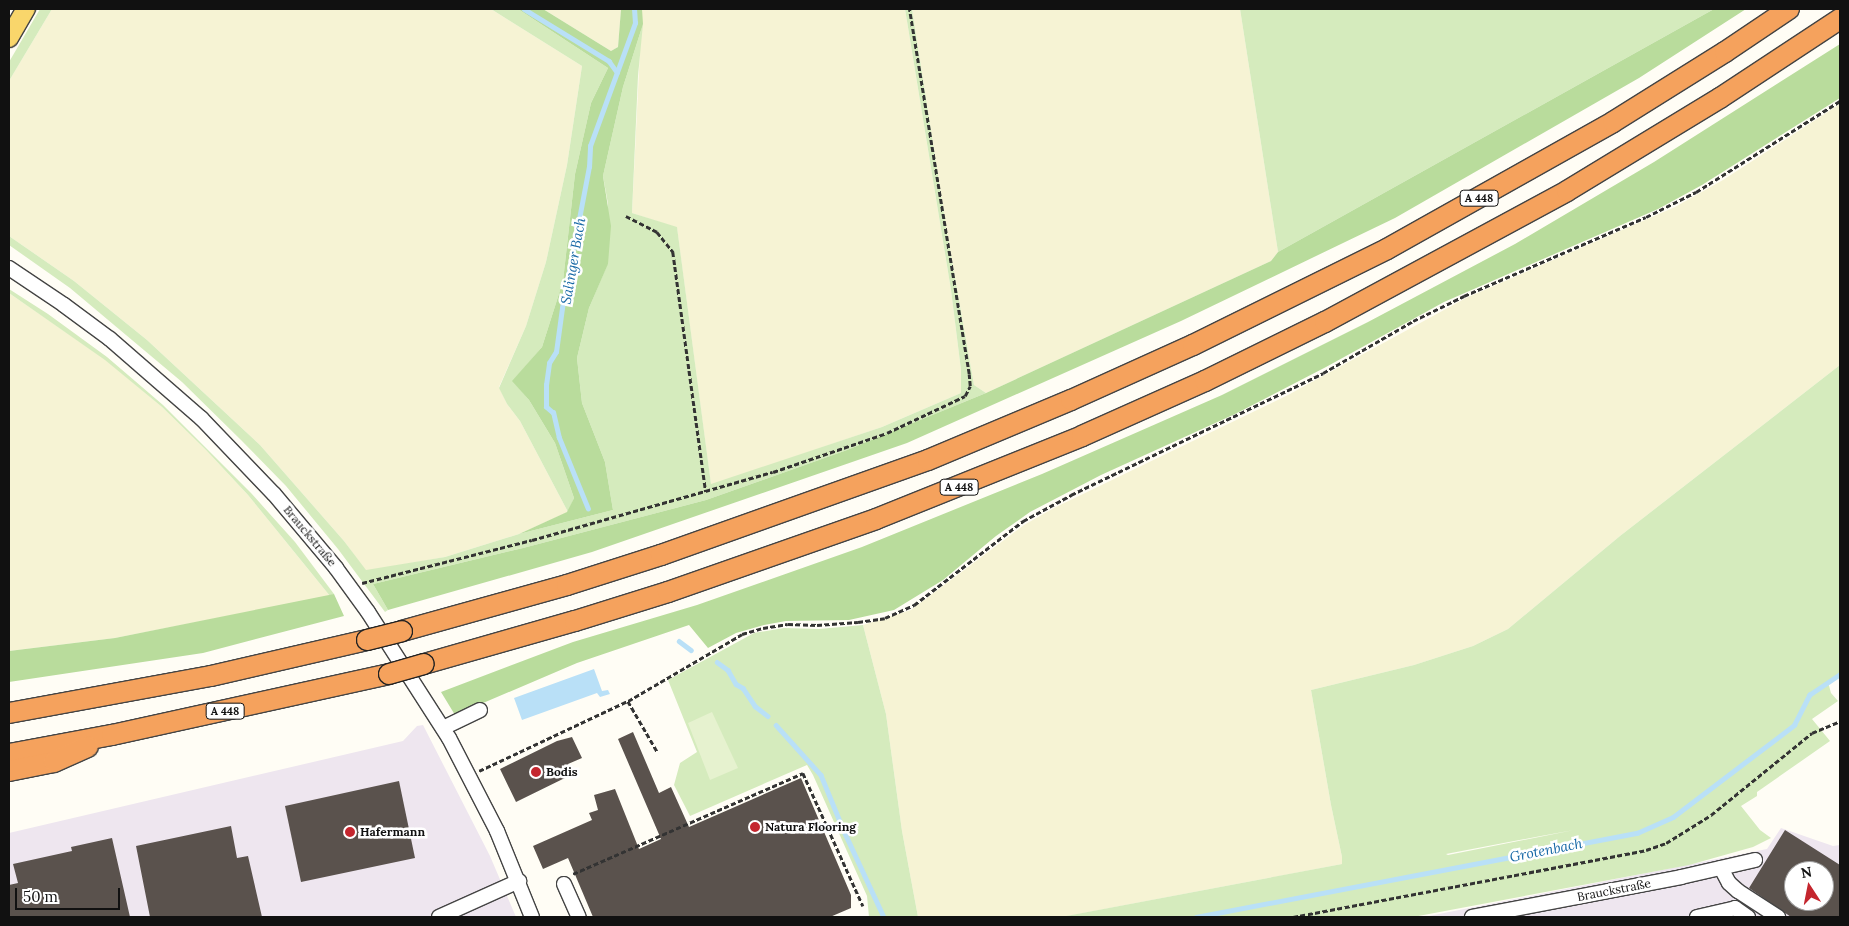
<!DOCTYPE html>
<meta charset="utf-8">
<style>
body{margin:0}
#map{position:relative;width:1849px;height:926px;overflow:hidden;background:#fffdf5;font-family:Lora,serif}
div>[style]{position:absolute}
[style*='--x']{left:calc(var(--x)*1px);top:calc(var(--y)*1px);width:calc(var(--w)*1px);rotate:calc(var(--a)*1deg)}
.industrial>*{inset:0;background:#eee6ef}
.farmland>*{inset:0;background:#f6f3d4}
.green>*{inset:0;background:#d5ebbd}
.forest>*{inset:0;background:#b9dc9c}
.pitch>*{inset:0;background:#e6f2cf}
.water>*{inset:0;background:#b9e0f7}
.stream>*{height:4.5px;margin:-2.25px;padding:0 2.25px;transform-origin:2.25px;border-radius:2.25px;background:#b9e0f7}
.building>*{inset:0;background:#5a524d}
.path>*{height:2.5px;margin-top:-1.25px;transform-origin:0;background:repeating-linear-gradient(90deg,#333 0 5px,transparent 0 7.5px)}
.roads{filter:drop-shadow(1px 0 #444) drop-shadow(-1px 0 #444) drop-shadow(0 1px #444) drop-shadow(0 -1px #444)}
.minor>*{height:14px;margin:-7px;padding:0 7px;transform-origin:7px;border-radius:7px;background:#fff}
.major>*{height:18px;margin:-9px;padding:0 9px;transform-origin:9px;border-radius:9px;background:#f9d66b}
.highway>*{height:20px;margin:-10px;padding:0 10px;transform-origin:10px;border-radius:10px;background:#f5a25d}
.bridges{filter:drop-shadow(1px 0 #222) drop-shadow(-1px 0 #222) drop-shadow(0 1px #222) drop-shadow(0 -1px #222)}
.highway-bridge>*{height:20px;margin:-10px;padding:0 10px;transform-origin:10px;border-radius:10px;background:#f5a25d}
.dots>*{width:14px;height:14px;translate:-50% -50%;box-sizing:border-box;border:2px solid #fff;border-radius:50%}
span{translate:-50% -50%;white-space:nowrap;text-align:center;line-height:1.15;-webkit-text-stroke:5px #fff;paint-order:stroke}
.shield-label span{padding:1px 4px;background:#fff;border:1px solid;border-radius:4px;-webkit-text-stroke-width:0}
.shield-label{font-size:11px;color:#111;font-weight:700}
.street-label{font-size:12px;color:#111}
.poi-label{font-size:12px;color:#111;font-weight:700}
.left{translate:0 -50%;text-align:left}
.water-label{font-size:14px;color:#1768a6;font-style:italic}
.frame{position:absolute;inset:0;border:10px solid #111;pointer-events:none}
.north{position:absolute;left:1784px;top:861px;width:50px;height:50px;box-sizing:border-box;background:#fff;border:1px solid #a0a0a0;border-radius:50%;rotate:349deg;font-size:14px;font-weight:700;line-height:20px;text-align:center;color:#111}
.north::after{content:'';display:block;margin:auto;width:18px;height:22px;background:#c4262e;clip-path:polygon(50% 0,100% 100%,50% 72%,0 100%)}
.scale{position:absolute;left:15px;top:888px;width:105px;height:22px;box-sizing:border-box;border:2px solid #111;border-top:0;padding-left:6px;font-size:15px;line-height:18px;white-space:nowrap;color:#111;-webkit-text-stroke:4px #fff;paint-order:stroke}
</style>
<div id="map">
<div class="industrial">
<div style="clip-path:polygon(423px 725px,490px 856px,516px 917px,9px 917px,9px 833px,403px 741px,417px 726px)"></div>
<div style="clip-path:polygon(evenodd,1781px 828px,1833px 846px,1840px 845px,1840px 917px,1424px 917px,1767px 849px,1781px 828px,1794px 871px,1824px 871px,1824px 901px,1794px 901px,1794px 871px)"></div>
</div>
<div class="farmland">
<div style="clip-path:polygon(52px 9px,491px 9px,582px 66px,567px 165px,546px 262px,526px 326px,499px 387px,507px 404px,520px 421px,568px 512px,519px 534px,445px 557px,366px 571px,344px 541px,260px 445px,147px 340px,74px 281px,9px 236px,9px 81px)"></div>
<div style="clip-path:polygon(543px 9px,621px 9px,618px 47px,611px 51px)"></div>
<div style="clip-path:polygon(642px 9px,905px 9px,951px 290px,961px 370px,961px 393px,882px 427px,711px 485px,677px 228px,632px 213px)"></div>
<div style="clip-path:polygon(912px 9px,1240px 9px,1278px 252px,1271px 261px,986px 393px,974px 385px,946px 227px)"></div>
<div style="clip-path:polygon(1840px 104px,1840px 365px,1620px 536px,1508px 629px,1473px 646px,1414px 665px,1311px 690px,1331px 805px,1342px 857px,1342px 864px,1062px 917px,918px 917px,902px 831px,886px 714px,863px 625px,911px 610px,1024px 525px,1054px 508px,1288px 395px,1466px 298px,1675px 207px,1723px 180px)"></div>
<div style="clip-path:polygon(9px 293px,106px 360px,162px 407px,206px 450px,248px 495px,330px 596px,115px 638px,9px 651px)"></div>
</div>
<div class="green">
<div style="clip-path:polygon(40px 9px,52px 9px,9px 81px,9px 62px)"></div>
<div style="clip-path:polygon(491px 9px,518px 9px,608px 68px,591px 103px,575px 174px,563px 281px,542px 347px,513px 381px,529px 400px,555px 443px,574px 498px,568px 512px,520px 421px,507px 404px,499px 388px,526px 326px,546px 262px,567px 165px,582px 66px)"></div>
<div style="clip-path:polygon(905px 9px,912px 9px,946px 227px,974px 385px,986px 393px,847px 450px,706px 500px,523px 548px,373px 584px,388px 610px,385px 612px,338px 549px,286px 486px,241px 440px,182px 382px,70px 288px,9px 245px,9px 236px,74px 281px,147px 340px,260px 445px,344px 541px,366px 570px,445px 557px,519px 534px,613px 510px,605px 462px,582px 403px,577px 358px,589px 308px,608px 263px,608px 204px,603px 176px,623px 87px,643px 24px,638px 76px,632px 213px,677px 227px,711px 484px,882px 427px,961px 393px,961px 370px,951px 290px)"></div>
<div style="clip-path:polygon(1240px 9px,1714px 9px,1278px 252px)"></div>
<div style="clip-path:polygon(9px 289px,48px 314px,107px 357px,163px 405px,251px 493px,295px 542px,334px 594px,330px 596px,248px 495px,206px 450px,162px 407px,105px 360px,9px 293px)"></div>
<div style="clip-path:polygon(evenodd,1840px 365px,1840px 674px,1828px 682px,1831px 693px,1838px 701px,1812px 719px,1830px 741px,1757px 792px,1757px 796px,1741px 806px,1760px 830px,1771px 838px,1753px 847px,1689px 865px,1413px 917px,1061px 917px,1342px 864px,1342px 857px,1331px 805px,1311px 690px,1414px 665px,1473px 646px,1508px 629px,1620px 536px,1840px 365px,1574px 830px,1448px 855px,1446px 854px,1541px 836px,1574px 830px)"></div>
<div style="clip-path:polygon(863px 625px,886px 714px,902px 831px,918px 917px,869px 917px,867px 896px,813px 775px,807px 765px,690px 816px,674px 785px,680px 763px,697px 752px,668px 680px,754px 633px,784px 628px,819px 629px)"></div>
</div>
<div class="forest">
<div style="clip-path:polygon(518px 9px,543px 9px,611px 51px,618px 47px,621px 9px,642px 9px,643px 24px,623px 87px,603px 176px,611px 226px,608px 264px,589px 308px,577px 358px,582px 403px,605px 462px,613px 510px,519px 534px,567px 512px,574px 498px,555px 443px,529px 400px,512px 381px,542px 347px,563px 281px,575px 174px,591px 103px,608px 68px)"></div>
<div style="clip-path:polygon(1714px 9px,1746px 9px,1639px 78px,1395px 218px,1181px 321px,907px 443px,592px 552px,388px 610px,373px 584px,523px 548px,706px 500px,847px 450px,986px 393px,1271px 261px,1278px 252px)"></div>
<div style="clip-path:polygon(1840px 44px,1840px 98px,1702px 185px,1658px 209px,1444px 302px,1326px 367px,1235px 414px,1101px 475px,1030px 512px,996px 536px,943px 580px,894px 610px,849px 620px,786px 621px,764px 625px,736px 633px,708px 648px,689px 625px,577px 663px,455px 715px,441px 692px,573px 642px,697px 605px,862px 547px,1042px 474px,1222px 395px,1368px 322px,1515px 244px,1654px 162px)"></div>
<div style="clip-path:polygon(334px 594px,344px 616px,203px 653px,9px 682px,9px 651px,115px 638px)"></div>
</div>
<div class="pitch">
<div style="clip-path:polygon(712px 712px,738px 768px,710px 780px,688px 723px)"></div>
</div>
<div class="water">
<div style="clip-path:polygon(594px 669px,602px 691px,608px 690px,610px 694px,600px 697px,597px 693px,522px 720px,514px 698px)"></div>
</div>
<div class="stream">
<div style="--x:524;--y:9;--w:100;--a:31.5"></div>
<div style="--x:609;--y:61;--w:14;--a:54"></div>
<div style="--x:588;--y:509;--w:77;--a:-112.2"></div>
<div style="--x:559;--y:438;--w:26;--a:-103"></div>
<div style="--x:553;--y:413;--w:9;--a:-139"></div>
<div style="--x:546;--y:407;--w:22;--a:-90"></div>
<div style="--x:546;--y:385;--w:22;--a:-82"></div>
<div style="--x:549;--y:363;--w:13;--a:-58"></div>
<div style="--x:556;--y:352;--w:44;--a:-82.2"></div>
<div style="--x:562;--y:308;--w:144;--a:-79.2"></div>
<div style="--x:589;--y:167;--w:21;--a:-87"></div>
<div style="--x:590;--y:146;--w:131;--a:-69.9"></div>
<div style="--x:635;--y:23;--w:14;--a:-94"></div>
<div style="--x:679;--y:641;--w:15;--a:37"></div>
<div style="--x:717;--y:662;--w:14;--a:36"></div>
<div style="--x:728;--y:670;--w:16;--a:60"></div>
<div style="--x:736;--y:684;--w:8;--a:30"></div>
<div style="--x:743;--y:688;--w:22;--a:56"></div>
<div style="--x:755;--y:706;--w:16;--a:38"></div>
<div style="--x:776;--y:725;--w:67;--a:48"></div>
<div style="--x:821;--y:775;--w:61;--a:67.7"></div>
<div style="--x:844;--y:831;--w:95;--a:65.1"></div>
<div style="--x:1196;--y:917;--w:449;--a:-10.8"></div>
<div style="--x:1637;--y:833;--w:39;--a:-24"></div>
<div style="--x:1673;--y:817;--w:152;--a:-37.2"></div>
<div style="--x:1794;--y:725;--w:34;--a:-63"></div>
<div style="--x:1809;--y:695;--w:37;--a:-34"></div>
</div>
<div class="building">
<div style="clip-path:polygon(633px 732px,659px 793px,671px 787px,689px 827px,801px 778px,851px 895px,851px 908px,830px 917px,593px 917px,568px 858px,543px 869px,533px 846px,592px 820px,589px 813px,598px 810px,594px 795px,615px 789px,639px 849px,661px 839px,618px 739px)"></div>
<div style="clip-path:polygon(572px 737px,582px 758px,568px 764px,573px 774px,516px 802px,500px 769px,557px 741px)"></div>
<div style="clip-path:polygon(399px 781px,415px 858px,301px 882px,285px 806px)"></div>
<div style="clip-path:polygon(231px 826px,237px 858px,248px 856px,262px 917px,150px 917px,136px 846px)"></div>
<div style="clip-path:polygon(evenodd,1785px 830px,1840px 865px,1840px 917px,1791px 917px,1749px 888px,1785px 830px,1794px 871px,1824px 871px,1824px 901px,1794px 901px,1794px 871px)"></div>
<div style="clip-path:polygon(112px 838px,130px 917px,9px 917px,9px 885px,18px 883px,13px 864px,72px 851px,71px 847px)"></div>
</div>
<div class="path">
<div style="--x:626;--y:216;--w:35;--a:27"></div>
<div style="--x:657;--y:232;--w:26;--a:51"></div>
<div style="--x:673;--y:252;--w:242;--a:82.2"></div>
<div style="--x:362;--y:583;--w:175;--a:-14.2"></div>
<div style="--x:532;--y:540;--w:250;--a:-15.8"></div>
<div style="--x:773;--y:472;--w:120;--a:-18.9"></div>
<div style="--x:887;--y:433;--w:86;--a:-25.4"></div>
<div style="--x:965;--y:396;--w:11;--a:-63"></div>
<div style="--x:970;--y:386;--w:12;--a:-95"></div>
<div style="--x:969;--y:374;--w:370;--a:-99.3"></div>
<div style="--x:628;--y:701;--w:60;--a:60"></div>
<div style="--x:479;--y:771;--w:165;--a:-25.2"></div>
<div style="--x:628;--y:701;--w:132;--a:-30.4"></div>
<div style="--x:742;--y:634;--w:22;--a:-16"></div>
<div style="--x:763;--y:628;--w:25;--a:-9"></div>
<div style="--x:788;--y:624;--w:29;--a:2"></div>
<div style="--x:817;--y:625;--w:41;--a:-4.2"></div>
<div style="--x:858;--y:622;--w:27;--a:-8"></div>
<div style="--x:885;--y:618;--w:32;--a:-24"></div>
<div style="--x:914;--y:605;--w:138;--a:-37.6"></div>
<div style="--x:1023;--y:521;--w:55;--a:-28.4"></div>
<div style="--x:1071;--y:495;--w:280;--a:-25.8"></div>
<div style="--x:1323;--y:373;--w:104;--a:-30"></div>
<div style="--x:1413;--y:321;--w:57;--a:-26.1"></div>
<div style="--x:1464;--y:296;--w:198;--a:-23.5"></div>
<div style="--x:1646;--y:217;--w:56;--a:-26.6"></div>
<div style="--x:1696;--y:192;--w:170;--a:-32.3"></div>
<div style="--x:573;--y:874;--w:251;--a:-23.7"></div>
<div style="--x:803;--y:773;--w:146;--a:65.7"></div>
<div style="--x:1293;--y:917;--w:359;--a:-10.7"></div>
<div style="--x:1646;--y:850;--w:21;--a:-19"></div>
<div style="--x:1666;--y:843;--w:53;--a:-31.9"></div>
<div style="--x:1711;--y:815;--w:130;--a:-39.1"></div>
<div style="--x:1812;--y:733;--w:30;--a:-23"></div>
</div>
<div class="roads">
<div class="minor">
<div style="--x:9;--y:268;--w:66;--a:33.9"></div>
<div style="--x:64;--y:305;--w:57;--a:36.5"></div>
<div style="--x:110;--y:339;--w:121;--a:41"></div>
<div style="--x:201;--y:418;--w:105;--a:46.2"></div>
<div style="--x:274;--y:494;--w:97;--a:50"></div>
<div style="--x:336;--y:568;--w:54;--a:54"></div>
<div style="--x:368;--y:612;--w:150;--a:57.3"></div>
<div style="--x:449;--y:738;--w:105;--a:62.7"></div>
<div style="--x:497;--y:831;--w:93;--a:67.9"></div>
<div style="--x:443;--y:728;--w:41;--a:-25.9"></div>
<div style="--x:1721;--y:868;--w:17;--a:62"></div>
<div style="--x:1729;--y:883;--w:12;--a:42"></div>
<div style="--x:1738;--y:891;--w:48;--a:33"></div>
<div style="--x:564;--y:884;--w:36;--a:66"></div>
<div style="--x:439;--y:917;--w:88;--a:-24.2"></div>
<div style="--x:1472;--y:917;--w:213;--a:-10.8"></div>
<div style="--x:1681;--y:877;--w:76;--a:-12.9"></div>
<div style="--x:1697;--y:917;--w:39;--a:-13"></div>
<div style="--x:1735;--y:908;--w:16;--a:35"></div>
</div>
<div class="major">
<div style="--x:9;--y:38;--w:34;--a:-60"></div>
</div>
<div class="highway">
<div style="--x:402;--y:631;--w:171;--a:-15.6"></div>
<div style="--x:567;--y:585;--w:99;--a:-17.7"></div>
<div style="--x:661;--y:555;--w:283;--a:-19.6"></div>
<div style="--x:928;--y:460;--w:155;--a:-22.8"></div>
<div style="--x:1071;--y:400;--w:134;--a:-24.3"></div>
<div style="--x:1193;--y:345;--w:216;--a:-26.3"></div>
<div style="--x:1387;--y:249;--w:259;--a:-29.3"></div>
<div style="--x:1613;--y:122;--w:132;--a:-32"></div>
<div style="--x:1725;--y:52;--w:77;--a:-33.9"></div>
<div style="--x:424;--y:664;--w:157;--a:-15.9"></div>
<div style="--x:575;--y:621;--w:97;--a:-17.3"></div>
<div style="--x:668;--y:592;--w:220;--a:-19.3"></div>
<div style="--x:876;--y:519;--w:222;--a:-21.9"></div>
<div style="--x:1082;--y:436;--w:135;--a:-24.1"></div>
<div style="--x:1205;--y:381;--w:134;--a:-26.2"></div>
<div style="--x:1325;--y:322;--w:275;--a:-28.4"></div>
<div style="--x:1567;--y:191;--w:179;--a:-31.3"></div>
<div style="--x:1720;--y:98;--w:144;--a:-33.4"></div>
<div style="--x:9;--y:713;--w:205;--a:-10.4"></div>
<div style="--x:211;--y:676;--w:160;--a:-13"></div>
<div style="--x:9;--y:754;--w:105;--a:-10.5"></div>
<div style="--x:112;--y:735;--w:284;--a:-12.4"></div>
<div style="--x:9;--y:771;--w:46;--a:-11.3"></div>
<div style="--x:54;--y:762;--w:37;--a:-24"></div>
</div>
</div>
<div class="bridges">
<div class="highway-bridge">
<div style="--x:367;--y:640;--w:36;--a:-14"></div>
<div style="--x:389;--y:674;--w:36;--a:-16"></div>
</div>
</div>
<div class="dots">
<div style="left:536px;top:772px;background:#c4262e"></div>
<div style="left:755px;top:827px;background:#c4262e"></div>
<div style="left:350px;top:832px;background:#c4262e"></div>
</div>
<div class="shield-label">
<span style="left:1479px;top:198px">A 448</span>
<span style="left:959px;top:487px">A 448</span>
<span style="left:225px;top:711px">A 448</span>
</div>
<div class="street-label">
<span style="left:310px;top:536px;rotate:50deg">Brauckstraße</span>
<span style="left:1614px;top:890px;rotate:-11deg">Brauckstraße</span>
</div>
<div class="poi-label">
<span class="left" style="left:546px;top:772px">Bodis</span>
<span class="left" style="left:765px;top:827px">Natura Flooring</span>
<span class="left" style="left:360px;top:832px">Hafermann</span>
</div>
<div class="water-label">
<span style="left:573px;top:261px;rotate:-80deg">Salinger Bach</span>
<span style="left:1546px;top:850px;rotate:-11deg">Grotenbach</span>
</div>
<div class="frame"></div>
<div class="north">N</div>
<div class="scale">50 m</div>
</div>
